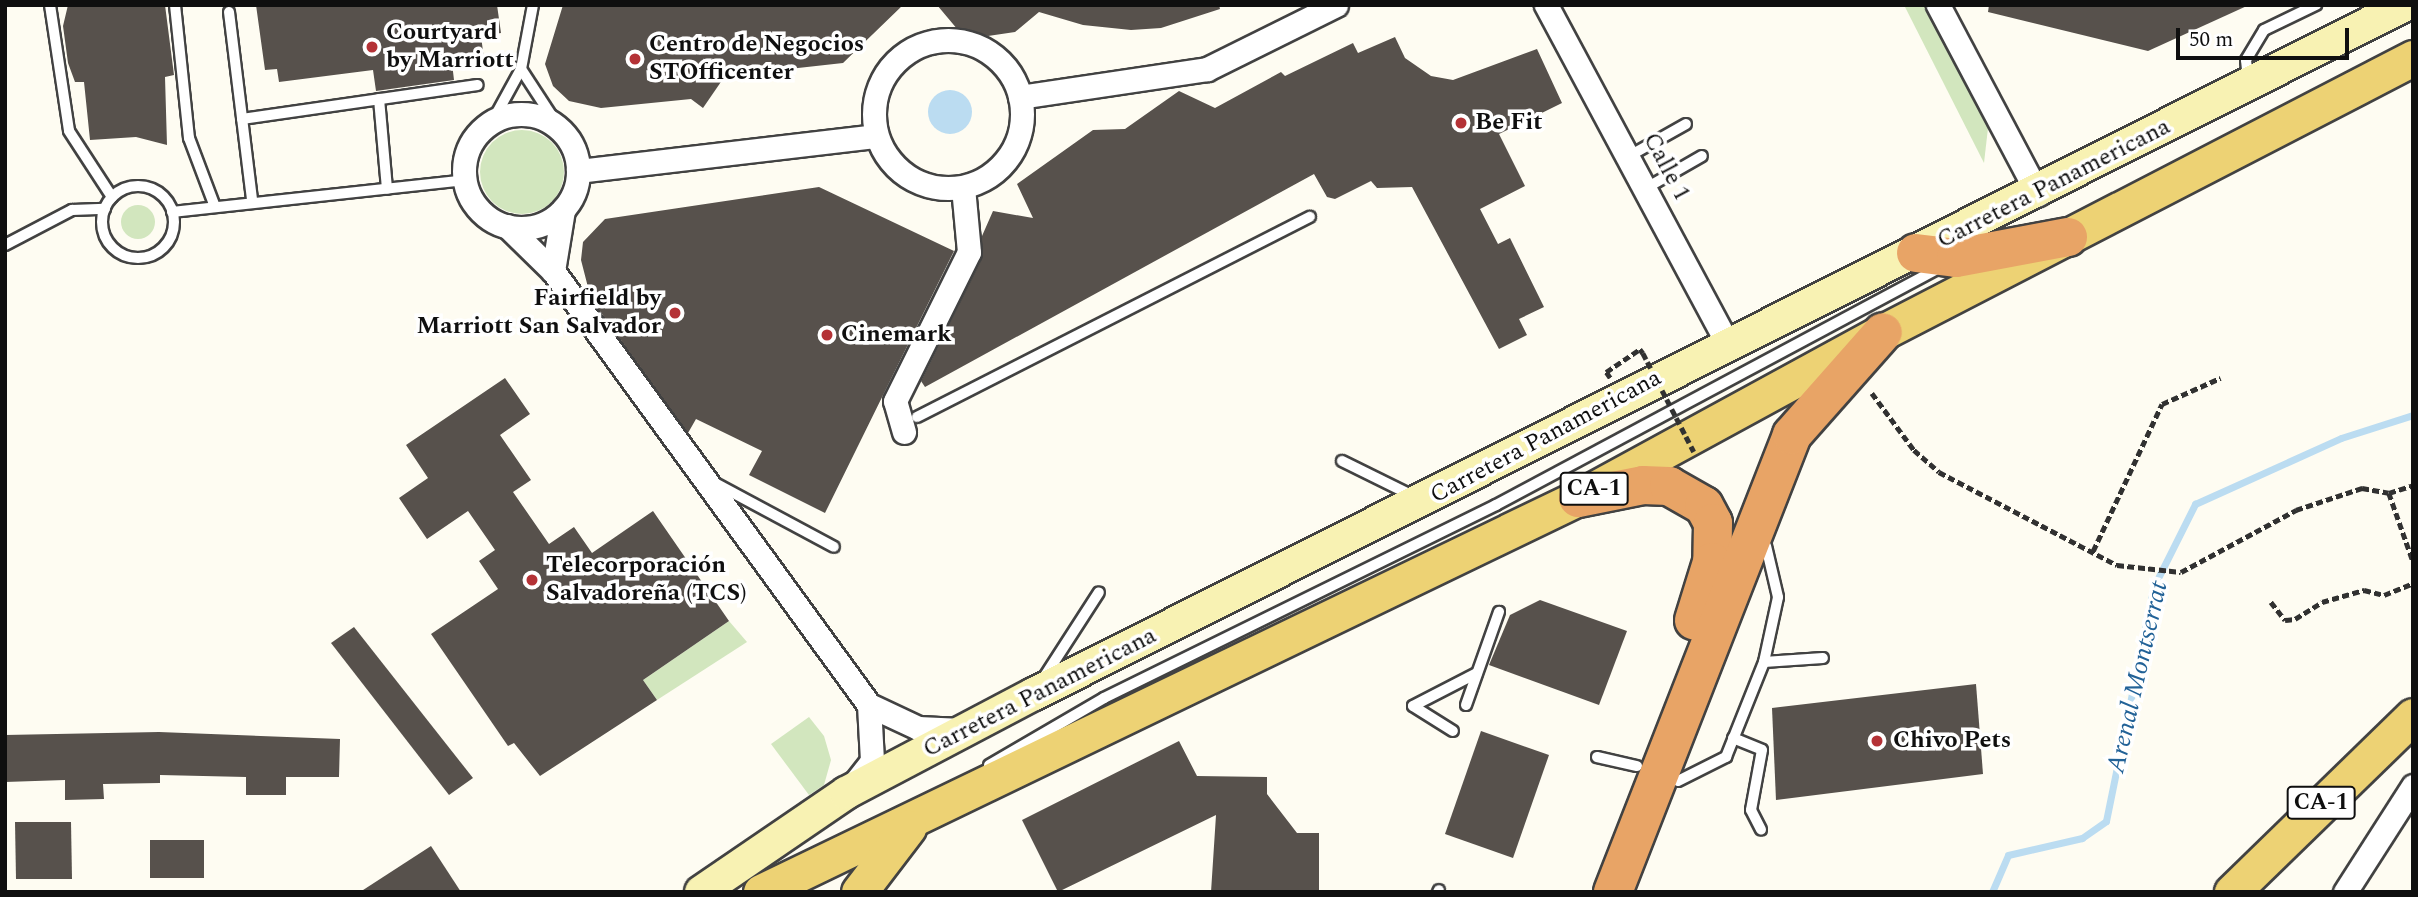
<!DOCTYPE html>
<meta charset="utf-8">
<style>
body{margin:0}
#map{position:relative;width:2418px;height:897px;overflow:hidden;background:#fefcf2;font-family:Spectral,serif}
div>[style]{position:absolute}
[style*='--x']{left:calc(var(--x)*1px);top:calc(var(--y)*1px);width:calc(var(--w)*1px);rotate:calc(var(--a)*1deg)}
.green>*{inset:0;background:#d2e6be}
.round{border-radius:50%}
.water>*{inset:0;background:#bbdcf1}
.stream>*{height:7px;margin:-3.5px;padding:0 3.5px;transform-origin:3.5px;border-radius:3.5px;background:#bbdcf1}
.building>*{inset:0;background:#57514c}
.path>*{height:4.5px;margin-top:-2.25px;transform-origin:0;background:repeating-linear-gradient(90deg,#313131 0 7px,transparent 0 10.5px)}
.roads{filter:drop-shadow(2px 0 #424242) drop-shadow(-2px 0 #424242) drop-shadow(0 2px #424242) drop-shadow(0 -2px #424242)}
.lane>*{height:10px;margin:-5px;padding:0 5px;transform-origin:5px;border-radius:5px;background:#fff}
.lane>.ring{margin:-5px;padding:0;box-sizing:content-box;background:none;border:10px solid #fff;border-radius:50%}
.street>*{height:23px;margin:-11.5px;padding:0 11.5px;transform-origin:11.5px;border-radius:11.5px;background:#fff}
.street>.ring{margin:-11.5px;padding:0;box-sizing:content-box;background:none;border:23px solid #fff;border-radius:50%}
.secondary>*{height:32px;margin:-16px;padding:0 16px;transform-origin:16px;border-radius:16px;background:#f8f2b3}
.primary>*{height:35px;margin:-17.5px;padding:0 17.5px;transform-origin:17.5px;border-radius:17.5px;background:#edd274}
.highway>*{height:38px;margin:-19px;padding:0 19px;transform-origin:19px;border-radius:19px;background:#e8a466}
.path-bridge>*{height:4.5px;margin-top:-2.25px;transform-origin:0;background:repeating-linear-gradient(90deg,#313131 0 7px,transparent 0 10.5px)}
.dots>*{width:19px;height:19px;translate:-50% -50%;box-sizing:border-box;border:4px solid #fff;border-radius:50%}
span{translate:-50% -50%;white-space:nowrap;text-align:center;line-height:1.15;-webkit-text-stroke:7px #fff;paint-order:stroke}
.shield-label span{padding:2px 5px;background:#fff;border:2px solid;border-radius:5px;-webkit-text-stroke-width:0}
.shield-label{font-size:23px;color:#0f0f0f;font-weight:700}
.poi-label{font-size:24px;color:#0f0f0f;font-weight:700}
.left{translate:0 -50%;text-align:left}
.right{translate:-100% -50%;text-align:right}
.street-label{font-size:24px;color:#0f0f0f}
.water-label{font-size:26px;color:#226297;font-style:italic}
.frame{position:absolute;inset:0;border:7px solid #0f0f0f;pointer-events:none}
.scale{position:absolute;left:2176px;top:28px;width:173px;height:32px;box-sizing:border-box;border:4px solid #0f0f0f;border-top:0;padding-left:9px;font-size:21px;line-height:24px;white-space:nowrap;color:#0f0f0f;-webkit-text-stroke:5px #fff;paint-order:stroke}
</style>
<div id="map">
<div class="green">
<div style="clip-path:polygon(1904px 5px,1925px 5px,1988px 128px,1984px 163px)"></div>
<div class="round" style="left:480px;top:130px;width:84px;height:84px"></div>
<div class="round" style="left:121px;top:205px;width:34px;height:34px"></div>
<div style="clip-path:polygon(729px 621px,747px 642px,657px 700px,643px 680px)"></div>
<div style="clip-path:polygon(809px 717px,824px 736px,831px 760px,824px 785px,809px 795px,771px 744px)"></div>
</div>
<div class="water">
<div class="round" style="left:928px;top:90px;width:44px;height:44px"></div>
</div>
<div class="stream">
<div style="--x:1992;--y:892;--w:40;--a:-66.6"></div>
<div style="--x:2008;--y:855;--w:76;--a:-12.9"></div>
<div style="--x:2082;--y:838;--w:29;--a:-35"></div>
<div style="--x:2106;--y:821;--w:240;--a:-78.5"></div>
<div style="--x:2154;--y:586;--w:92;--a:-63.4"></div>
<div style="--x:2195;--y:504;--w:160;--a:-24.3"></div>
<div style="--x:2341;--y:438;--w:76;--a:-17.7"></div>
</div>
<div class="building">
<div style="clip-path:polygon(68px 5px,165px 5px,174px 75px,165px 77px,167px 145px,136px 137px,90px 140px,84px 82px,75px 82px,68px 63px,63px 26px)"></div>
<div style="clip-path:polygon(256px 5px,497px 5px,501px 33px,481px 36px,484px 59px,452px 63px,454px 80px,376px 91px,373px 70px,279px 82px,277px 69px,265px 70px)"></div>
<div style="clip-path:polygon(563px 5px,903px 5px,843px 63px,725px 76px,703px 108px,691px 99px,601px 108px,569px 101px,553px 86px,545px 64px)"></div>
<div style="clip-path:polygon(937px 5px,1219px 5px,1220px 9px,1161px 28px,1131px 30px,1083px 25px,1039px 12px,1015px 32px,988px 36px,958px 30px)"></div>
<div style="clip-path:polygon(1989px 5px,2249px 5px,2148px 51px,1988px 12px)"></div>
<div style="clip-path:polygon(1395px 37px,1405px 58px,1431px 76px,1453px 80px,1537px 49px,1562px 103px,1499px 134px,1525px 186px,1480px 209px,1498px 244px,1510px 238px,1544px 307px,1519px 319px,1527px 335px,1499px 349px,1412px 187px,1377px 188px,1371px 181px,1335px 199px,1327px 197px,1314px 174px,925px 387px,921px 381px,982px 258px,982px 236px,993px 211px,1033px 218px,1017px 184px,1093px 130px,1125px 129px,1179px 91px,1215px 108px,1281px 72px,1285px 76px,1353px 43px,1358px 53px)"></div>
<div style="clip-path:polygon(819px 187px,954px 251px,825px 513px,749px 475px,762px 451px,696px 419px,688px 433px,591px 299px,581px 260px,583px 242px,605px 219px)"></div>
<div style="clip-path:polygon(505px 378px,530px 414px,500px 435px,531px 480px,513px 492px,549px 544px,574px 527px,592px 553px,653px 511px,729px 621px,643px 680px,657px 700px,540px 776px,514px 743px,508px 746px,431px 634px,498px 589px,479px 561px,495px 550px,468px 511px,427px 539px,399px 498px,428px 478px,406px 445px)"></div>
<div style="clip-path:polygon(1540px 600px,1627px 631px,1599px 705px,1489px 665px,1510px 615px)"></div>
<div style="clip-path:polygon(354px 627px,473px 778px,449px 795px,331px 643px)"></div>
<div style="clip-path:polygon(1976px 684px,1983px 774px,1776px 800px,1772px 708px)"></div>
<div style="clip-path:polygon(1481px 731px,1549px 755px,1513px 858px,1445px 834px)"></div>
<div style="clip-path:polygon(159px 732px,340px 739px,339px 777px,286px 777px,286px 795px,246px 795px,246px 777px,160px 775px,160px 783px,103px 784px,104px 799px,65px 800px,65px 780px,5px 782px,5px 735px)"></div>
<div style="clip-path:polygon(1179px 741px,1197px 776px,1267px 777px,1267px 794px,1297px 833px,1319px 833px,1319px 892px,1211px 892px,1216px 815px,1058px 892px,1022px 820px)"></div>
<div style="clip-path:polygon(15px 822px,71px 822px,72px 879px,16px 879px)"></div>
<div style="clip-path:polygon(150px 840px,204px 840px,204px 878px,150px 878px)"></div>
<div style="clip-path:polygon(431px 846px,461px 892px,360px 892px)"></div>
</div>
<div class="path">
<div style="--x:1610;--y:378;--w:7;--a:-124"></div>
<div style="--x:1606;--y:372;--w:41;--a:-34.1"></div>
<div style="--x:1640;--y:349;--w:5;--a:53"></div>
<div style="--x:1872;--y:393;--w:71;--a:53.6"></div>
<div style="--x:1914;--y:450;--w:33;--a:41"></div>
<div style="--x:1939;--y:472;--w:201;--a:27.6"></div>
<div style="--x:2117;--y:565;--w:64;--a:6.2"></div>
<div style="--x:2181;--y:572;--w:131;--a:-28.3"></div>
<div style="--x:2296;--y:510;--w:70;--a:-18.4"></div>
<div style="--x:2362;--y:488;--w:27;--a:10"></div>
<div style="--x:2389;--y:493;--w:25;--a:-18"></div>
<div style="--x:2389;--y:493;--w:72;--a:70.6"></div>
<div style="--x:2093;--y:551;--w:162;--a:-64.9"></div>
<div style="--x:2162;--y:404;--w:64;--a:-24.1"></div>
<div style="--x:2271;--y:602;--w:23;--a:52"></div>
<div style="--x:2285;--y:620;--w:10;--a:-6"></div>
<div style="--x:2295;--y:619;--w:32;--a:-32"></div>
<div style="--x:2322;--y:602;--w:44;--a:-15.9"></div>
<div style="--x:2364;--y:590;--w:21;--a:14"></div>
<div style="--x:2384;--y:595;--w:31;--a:-22"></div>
</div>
<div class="roads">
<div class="lane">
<div style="--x:50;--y:5;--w:127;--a:81.4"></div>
<div style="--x:69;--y:131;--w:79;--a:56.9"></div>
<div style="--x:175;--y:5;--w:134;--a:84"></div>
<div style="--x:189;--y:138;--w:71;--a:69.3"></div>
<div style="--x:229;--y:12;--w:189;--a:83"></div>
<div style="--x:521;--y:69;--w:75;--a:56.9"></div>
<div style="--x:2248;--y:79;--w:19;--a:-96"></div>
<div style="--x:2246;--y:60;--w:35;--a:-59"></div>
<div style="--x:2264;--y:30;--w:58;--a:-25.7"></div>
<div style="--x:379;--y:99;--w:90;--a:84.9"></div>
<div style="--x:242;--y:119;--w:238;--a:-8.2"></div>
<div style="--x:492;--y:122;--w:60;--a:-61.3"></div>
<div style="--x:521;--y:69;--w:65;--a:-79.4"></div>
<div style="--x:1631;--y:155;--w:63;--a:-29.4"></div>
<div class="ring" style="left:102px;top:186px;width:62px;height:62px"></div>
<div style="--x:1648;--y:187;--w:62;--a:-29.9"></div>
<div style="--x:172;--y:212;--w:295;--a:-6.2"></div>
<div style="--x:5;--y:245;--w:76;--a:-27.6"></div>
<div style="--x:72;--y:210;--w:33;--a:-2"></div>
<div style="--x:917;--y:417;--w:441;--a:-27"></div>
<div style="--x:1342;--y:461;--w:81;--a:26.3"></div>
<div style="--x:713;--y:482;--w:137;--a:28.2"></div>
<div style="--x:1764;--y:662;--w:59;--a:-3.9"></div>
<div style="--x:1043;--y:679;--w:103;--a:-57.2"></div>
<div style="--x:1466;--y:705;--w:99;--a:-70.5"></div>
<div style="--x:1413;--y:706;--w:72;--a:-27.3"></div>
<div style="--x:1413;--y:706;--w:47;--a:32"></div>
<div style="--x:1733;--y:738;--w:31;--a:22"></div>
<div style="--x:1762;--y:750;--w:61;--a:100.4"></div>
<div style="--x:1751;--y:810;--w:22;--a:63"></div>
<div style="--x:1597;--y:757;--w:41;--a:12.7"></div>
<div style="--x:989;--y:765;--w:133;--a:-30.2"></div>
<div style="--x:1104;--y:698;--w:437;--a:-26.2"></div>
<div style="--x:1496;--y:505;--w:502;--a:-28.15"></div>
<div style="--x:1678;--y:781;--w:54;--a:-26.6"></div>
<div style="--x:1726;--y:757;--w:102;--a:-68.2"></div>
<div style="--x:1764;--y:662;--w:66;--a:-77.8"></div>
<div style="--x:1778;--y:597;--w:52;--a:-103.2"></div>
<div style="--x:1438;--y:892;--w:2;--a:-63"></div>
</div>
<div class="street">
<div style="--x:1546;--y:5;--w:383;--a:61.8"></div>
<div style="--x:1938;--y:5;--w:214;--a:62.1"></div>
<div class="ring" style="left:874px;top:40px;width:125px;height:125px"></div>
<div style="--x:1020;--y:97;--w:189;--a:-8.5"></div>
<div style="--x:1207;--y:69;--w:144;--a:-26.4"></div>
<div class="ring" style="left:464px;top:114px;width:91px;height:91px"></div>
<div style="--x:578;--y:171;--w:300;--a:-6.7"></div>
<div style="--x:507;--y:226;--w:64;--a:44.4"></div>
<div style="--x:553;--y:271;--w:537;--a:53.94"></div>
<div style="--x:869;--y:705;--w:56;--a:86.9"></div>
<div style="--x:872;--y:761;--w:31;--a:128"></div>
<div style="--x:553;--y:271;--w:62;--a:-80.7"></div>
<div style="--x:904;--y:432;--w:32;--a:-106"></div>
<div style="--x:895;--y:401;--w:166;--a:-63.6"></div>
<div style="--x:969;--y:252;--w:65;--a:-95.3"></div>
<div style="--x:869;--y:705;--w:54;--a:25.1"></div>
<div style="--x:918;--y:728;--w:44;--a:2.6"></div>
<div style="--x:2345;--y:892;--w:126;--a:-57.3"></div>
</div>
<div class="secondary">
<div style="--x:701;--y:892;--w:176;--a:-34.3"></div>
<div style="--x:846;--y:793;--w:212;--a:-27.8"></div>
<div style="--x:1034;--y:694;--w:1534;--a:-26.68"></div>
</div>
<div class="primary">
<div style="--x:761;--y:892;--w:907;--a:-25.75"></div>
<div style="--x:1578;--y:498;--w:347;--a:-28.6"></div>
<div style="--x:1883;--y:332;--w:597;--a:-27.34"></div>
<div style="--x:859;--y:892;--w:81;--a:-52.6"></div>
<div style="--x:2232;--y:892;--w:252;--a:-44.2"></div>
</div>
<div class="highway">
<div style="--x:1916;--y:253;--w:40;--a:7.1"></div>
<div style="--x:1956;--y:258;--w:114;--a:-10.6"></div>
<div style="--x:1578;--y:498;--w:66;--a:-11.3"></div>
<div style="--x:1643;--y:485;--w:26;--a:2"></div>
<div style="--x:1669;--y:486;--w:40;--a:29.7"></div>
<div style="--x:1704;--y:506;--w:19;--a:62"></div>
<div style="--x:1713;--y:523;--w:39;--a:91"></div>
<div style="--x:1712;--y:562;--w:61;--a:107.2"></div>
<div style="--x:1613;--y:892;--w:491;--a:-68.6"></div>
<div style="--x:1792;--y:435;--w:137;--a:-48.5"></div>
</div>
</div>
<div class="path-bridge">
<div style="--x:1643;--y:353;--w:111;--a:62.7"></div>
</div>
<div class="dots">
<div style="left:372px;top:47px;background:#b43236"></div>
<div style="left:635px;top:59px;background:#b43236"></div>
<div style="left:1461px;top:123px;background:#b43236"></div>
<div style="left:675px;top:313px;background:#b43236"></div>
<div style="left:827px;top:335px;background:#b43236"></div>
<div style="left:532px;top:580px;background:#b43236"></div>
<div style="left:1877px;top:741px;background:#b43236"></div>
</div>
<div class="shield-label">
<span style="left:1594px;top:489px">CA-1</span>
<span style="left:2321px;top:803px">CA-1</span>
</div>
<div class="poi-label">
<span class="left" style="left:386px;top:47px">Courtyard<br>by Marriott</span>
<span class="left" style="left:649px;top:59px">Centro de Negocios<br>STOfficenter</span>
<span class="left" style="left:1475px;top:123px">Be Fit</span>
<span class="right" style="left:661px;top:313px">Fairfield by<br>Marriott San Salvador</span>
<span class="left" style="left:841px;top:335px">Cinemark</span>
<span class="left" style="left:546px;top:580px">Telecorporación<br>Salvadoreña (TCS)</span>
<span class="left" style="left:1893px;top:741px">Chivo Pets</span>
</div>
<div class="street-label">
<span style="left:1666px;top:167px;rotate:62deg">Calle 1</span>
<span style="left:2054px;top:184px;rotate:-27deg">Carretera Panamericana</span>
<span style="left:1546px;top:437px;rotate:-28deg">Carretera Panamericana</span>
<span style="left:1040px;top:693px;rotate:-27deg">Carretera Panamericana</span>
</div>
<div class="water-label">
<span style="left:2138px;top:677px;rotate:-77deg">Arenal Montserrat</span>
</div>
<div class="frame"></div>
<div class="scale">50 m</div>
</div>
